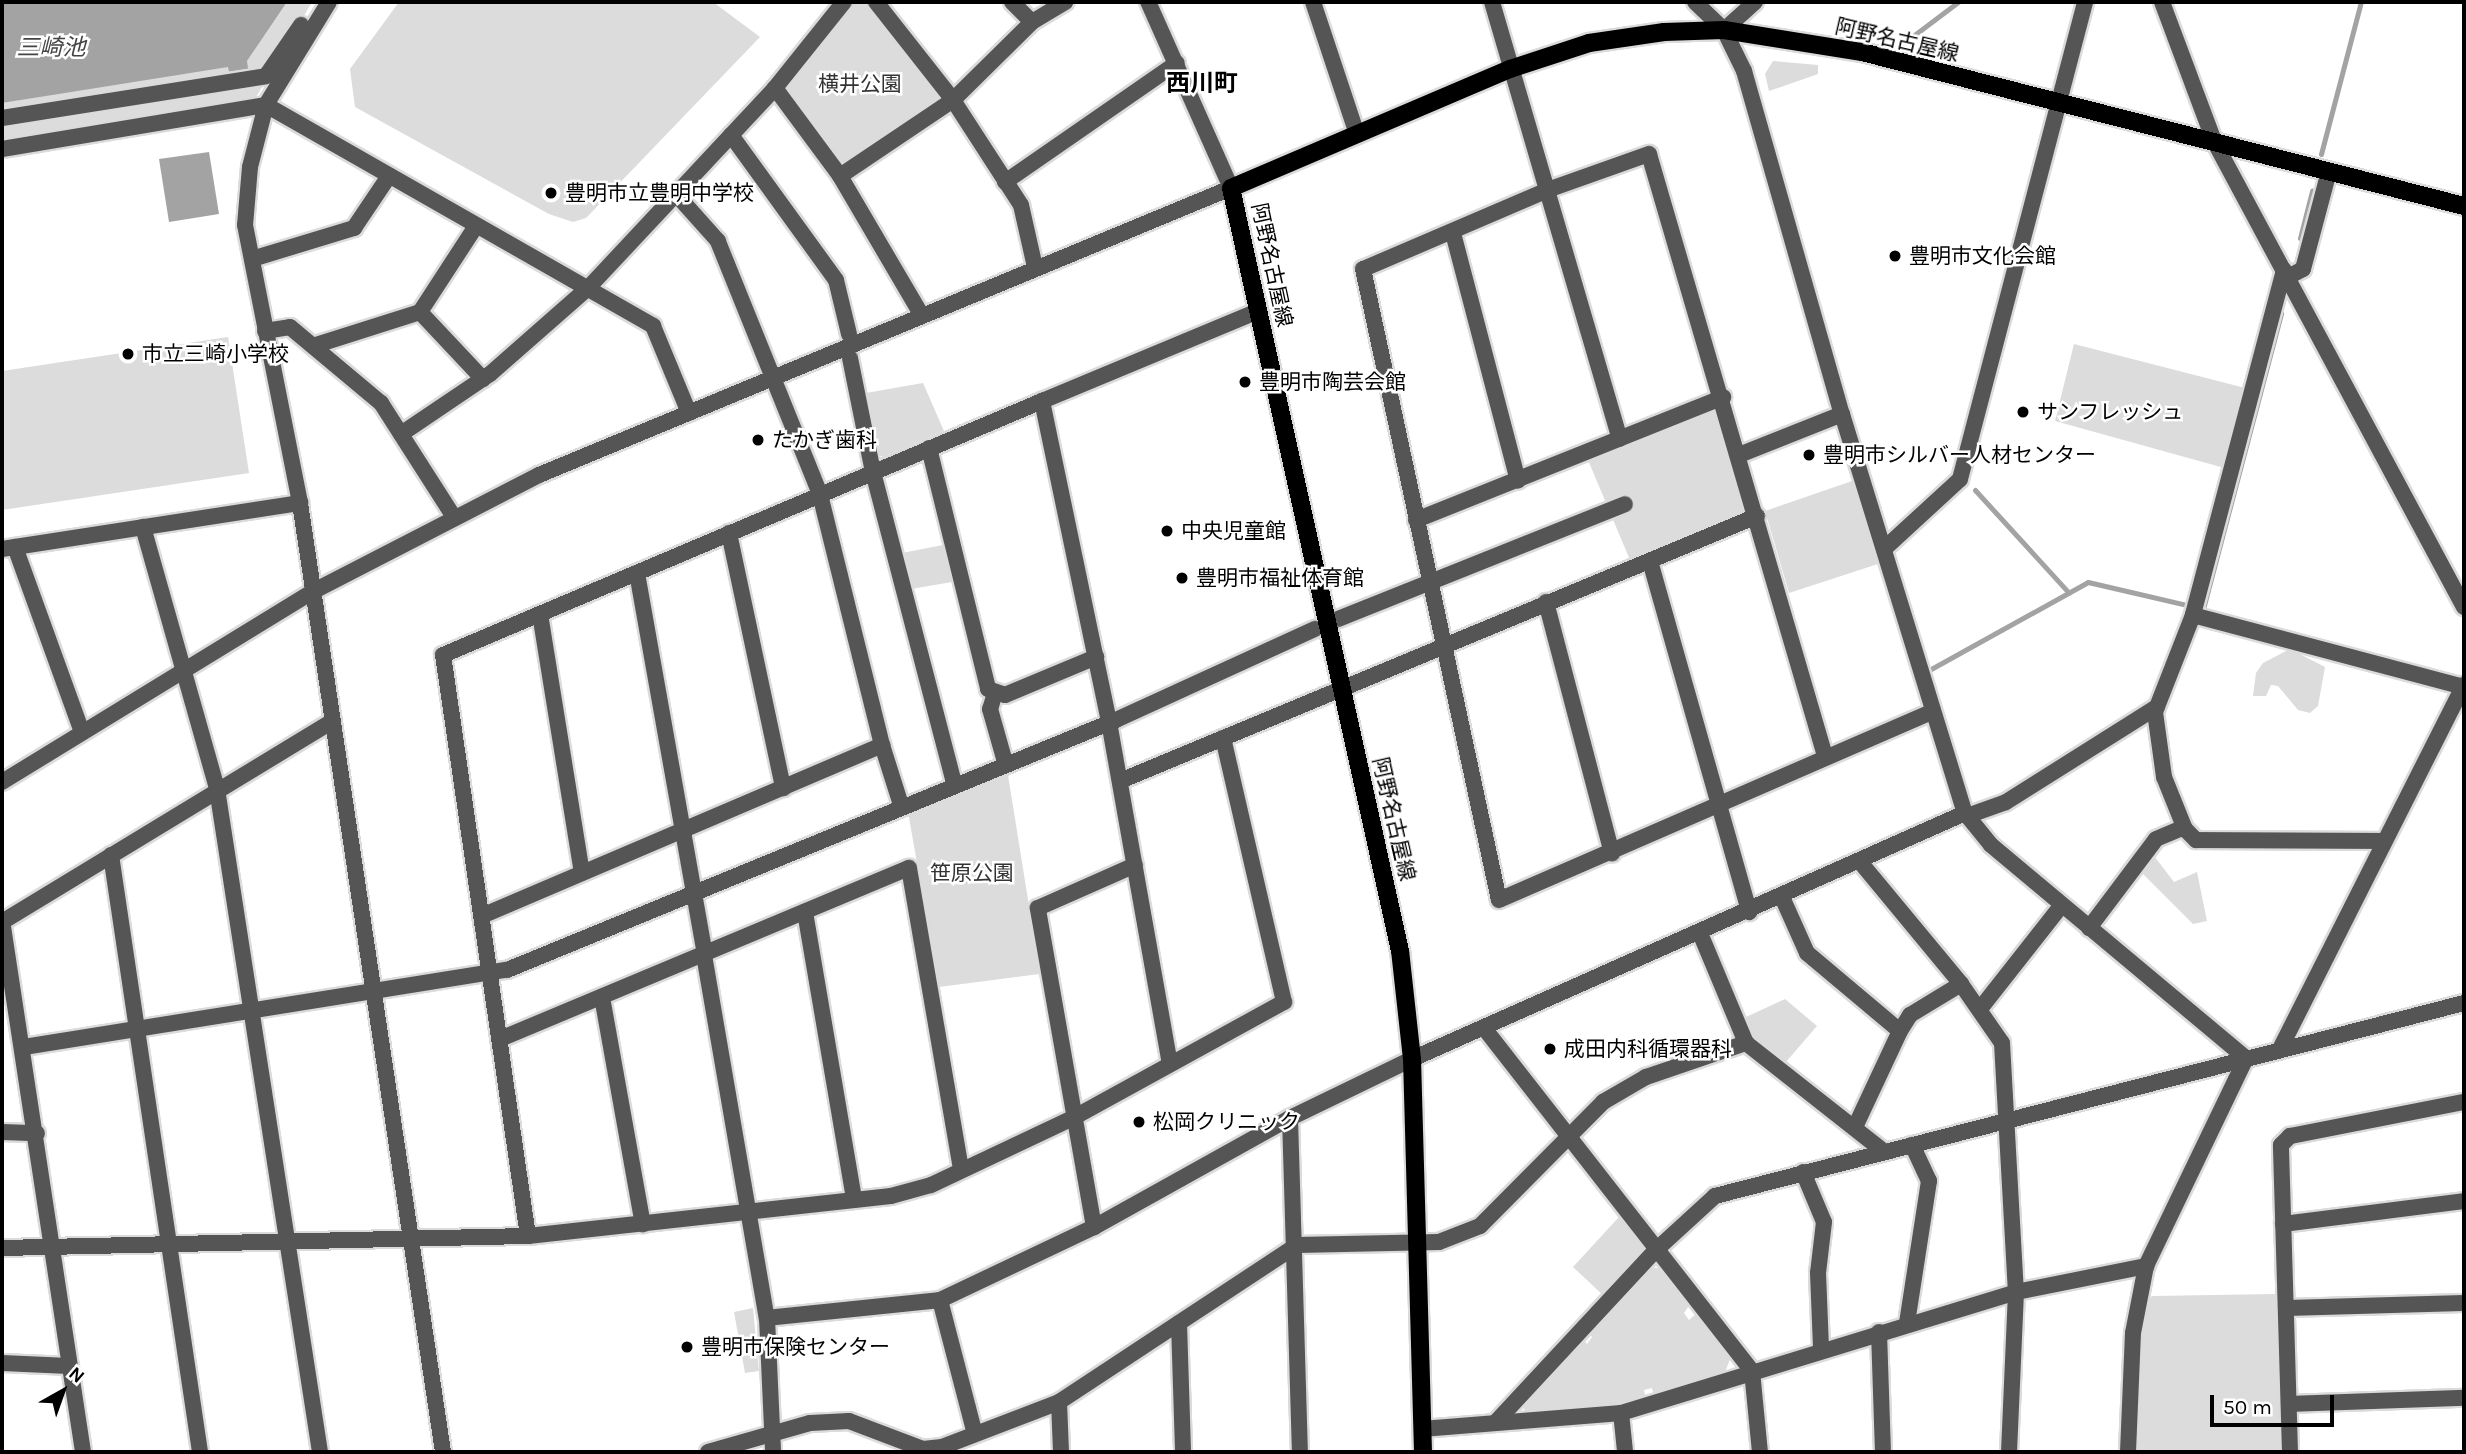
<!DOCTYPE html>
<meta charset="utf-8">
<style>
body{margin:0}
#map{position:relative;width:2466px;height:1454px;overflow:hidden;background:#fff;font-family:Karla,"Noto Sans JP",sans-serif}
div>[style]{position:absolute}
[style*='--x']{left:calc(var(--x)*1px);top:calc(var(--y)*1px);width:calc(var(--w)*1px);rotate:calc(var(--a)*1deg)}
.green>*{inset:0;background:#dcdcdc}
.water>*{inset:0;background:#a3a3a3}
.stream>*{height:5px;margin:-2.5px;padding:0 2.5px;transform-origin:2.5px;border-radius:2.5px;background:#a3a3a3}
.roads{filter:drop-shadow(2px 0 #dbdbdb) drop-shadow(-2px 0 #dbdbdb) drop-shadow(0 2px #dbdbdb) drop-shadow(0 -2px #dbdbdb)}
.minor>*{height:16px;margin:-8px;padding:0 8px;transform-origin:8px;border-radius:8px;background:#555}
.major>*{height:18px;margin:-9px;padding:0 9px;transform-origin:9px;border-radius:9px;background:#000}
.dots>*{width:19px;height:19px;translate:-50% -50%;box-sizing:border-box;border:4px solid #fff;border-radius:50%}
span{translate:-50% -50%;white-space:nowrap;text-align:center;line-height:1.15;-webkit-text-stroke:5px #fff;paint-order:stroke}
.street-label{font-size:21px;color:#000}
.park-label{font-size:21px;color:#333}
.poi-label{font-size:21px;color:#000}
.left{translate:0 -50%;text-align:left}
.water-label{font-size:23px;color:#444;font-style:italic}
.quarter-label{font-size:24px;color:#000;font-weight:700}
.frame{position:absolute;inset:0;border:4px solid #000;pointer-events:none}
.north{position:absolute;left:28px;top:1356px;width:70px;height:70px;-webkit-text-stroke:5px #fff;paint-order:stroke;rotate:40deg;font-size:19px;font-weight:700;line-height:28px;text-align:center;color:#000}
.north::after{content:'';display:block;margin:auto;width:24px;height:32px;background:#000;clip-path:polygon(50% 0,100% 100%,50% 72%,0 100%)}
.scale{position:absolute;left:2210px;top:1395px;width:124px;height:32px;box-sizing:border-box;border:4px solid #000;border-top:0;padding-left:9px;font-size:21px;line-height:24px;white-space:nowrap;color:#000;-webkit-text-stroke:5px #fff;paint-order:stroke}
</style>
<div id="map">
<div class="green">
<div style="clip-path:polygon(287px 2px,312px 2px,255px 99px,2px 141px,2px 103px,247px 61px)"></div>
<div style="clip-path:polygon(399px 2px,713px 2px,760px 37px,586px 218px,573px 222px,549px 214px,355px 107px,350px 69px)"></div>
<div style="clip-path:polygon(854px 2px,868px 2px,938px 92px,937px 101px,847px 162px,839px 160px,787px 94px,788px 84px)"></div>
<div style="clip-path:polygon(1773px 61px,1818px 65px,1818px 74px,1769px 91px,1765px 74px)"></div>
<div style="clip-path:polygon(228px 337px,249px 473px,2px 510px,2px 371px)"></div>
<div style="clip-path:polygon(2074px 344px,2249px 389px,2228px 469px,2055px 421px)"></div>
<div style="clip-path:polygon(923px 383px,944px 431px,883px 457px,877px 454px,866px 393px)"></div>
<div style="clip-path:polygon(1709px 408px,1717px 414px,1744px 507px,1739px 515px,1630px 560px,1588px 460px)"></div>
<div style="clip-path:polygon(1855px 480px,1881px 563px,1789px 593px,1765px 511px)"></div>
<div style="clip-path:polygon(943px 545px,952px 582px,911px 589px,902px 553px)"></div>
<div style="clip-path:polygon(2290px 649px,2325px 667px,2318px 706px,2310px 713px,2298px 710px,2278px 686px,2271px 685px,2266px 696px,2253px 696px,2256px 673px,2263px 663px)"></div>
<div style="clip-path:polygon(1007px 769px,1040px 974px,939px 987px,908px 812px)"></div>
<div style="clip-path:polygon(2151px 852px,2174px 882px,2197px 872px,2207px 921px,2193px 924px,2139px 870px)"></div>
<div style="clip-path:polygon(1785px 999px,1817px 1026px,1785px 1063px,1753px 1038px,1744px 1018px)"></div>
<div style="clip-path:polygon(1619px 1217px,1644px 1248px,1605px 1297px,1573px 1267px)"></div>
<div style="clip-path:polygon(1652px 1267px,1662px 1269px,1690px 1304px,1684px 1313px,1689px 1320px,1697px 1313px,1731px 1357px,1725px 1372px,1654px 1396px,1652px 1388px,1644px 1390px,1646px 1399px,1622px 1405px,1525px 1411px,1521px 1402px,1582px 1338px,1587px 1344px,1592px 1337px,1588px 1332px)"></div>
<div style="clip-path:polygon(2275px 1294px,2281px 1299px,2285px 1452px,2136px 1452px,2139px 1337px,2146px 1302px,2152px 1296px)"></div>
<div style="clip-path:polygon(753px 1308px,759px 1371px,745px 1373px,734px 1312px)"></div>
</div>
<div class="water">
<div style="clip-path:polygon(2px 2px,287px 2px,247px 61px,249px 76px,230px 76px,228px 67px,2px 103px)"></div>
<div style="clip-path:polygon(209px 152px,219px 214px,169px 222px,159px 159px)"></div>
</div>
<div class="stream">
<div style="--x:1901;--y:45;--w:71;--a:-37"></div>
<div style="--x:2321;--y:154;--w:157;--a:-75.3"></div>
<div style="--x:2300;--y:238;--w:49;--a:-75.7"></div>
<div style="--x:1975;--y:490;--w:139;--a:47.6"></div>
<div style="--x:2203;--y:609;--w:306;--a:-75.2"></div>
<div style="--x:1931;--y:669;--w:179;--a:-29"></div>
<div style="--x:2088;--y:582;--w:102;--a:13.1"></div>
</div>
<div class="roads">
<div class="minor">
<div style="--x:329;--y:2;--w:121;--a:121.5"></div>
<div style="--x:266;--y:105;--w:64;--a:104.5"></div>
<div style="--x:250;--y:167;--w:58;--a:94.9"></div>
<div style="--x:245;--y:225;--w:283;--a:78.8"></div>
<div style="--x:300;--y:503;--w:960;--a:81.43"></div>
<div style="--x:876;--y:2;--w:125;--a:51.8"></div>
<div style="--x:953;--y:100;--w:125;--a:57.1"></div>
<div style="--x:1021;--y:205;--w:64;--a:77.3"></div>
<div style="--x:1012;--y:2;--w:28;--a:45"></div>
<div style="--x:1313;--y:2;--w:139;--a:71.6"></div>
<div style="--x:1492;--y:2;--w:455;--a:73.7"></div>
<div style="--x:1695;--y:2;--w:40;--a:44"></div>
<div style="--x:1724;--y:30;--w:46;--a:64"></div>
<div style="--x:1744;--y:71;--w:357;--a:74.1"></div>
<div style="--x:1842;--y:414;--w:418;--a:72.9"></div>
<div style="--x:1965;--y:813;--w:41;--a:50.9"></div>
<div style="--x:1991;--y:845;--w:332;--a:39.9"></div>
<div style="--x:2162;--y:2;--w:148;--a:69.5"></div>
<div style="--x:2214;--y:141;--w:529;--a:61.79"></div>
<div style="--x:1724;--y:30;--w:42;--a:-42.1"></div>
<div style="--x:775;--y:88;--w:109;--a:53.5"></div>
<div style="--x:840;--y:176;--w:162;--a:59.6"></div>
<div style="--x:2;--y:118;--w:267;--a:-9"></div>
<div style="--x:266;--y:76;--w:62;--a:-55.5"></div>
<div style="--x:731;--y:135;--w:179;--a:54.1"></div>
<div style="--x:836;--y:280;--w:56;--a:76.5"></div>
<div style="--x:2;--y:149;--w:268;--a:-9.5"></div>
<div style="--x:266;--y:105;--w:446;--a:29.7"></div>
<div style="--x:653;--y:326;--w:94;--a:67.5"></div>
<div style="--x:840;--y:176;--w:136;--a:-33.9"></div>
<div style="--x:953;--y:100;--w:111;--a:-44.6"></div>
<div style="--x:1032;--y:22;--w:39;--a:-31"></div>
<div style="--x:1005;--y:182;--w:209;--a:-34.7"></div>
<div style="--x:1453;--y:233;--w:256;--a:75.3"></div>
<div style="--x:252;--y:259;--w:107;--a:-16.9"></div>
<div style="--x:354;--y:228;--w:63;--a:-56.1"></div>
<div style="--x:2284;--y:270;--w:357;--a:104.8"></div>
<div style="--x:2193;--y:615;--w:104;--a:111.4"></div>
<div style="--x:2155;--y:712;--w:66;--a:82.1"></div>
<div style="--x:2164;--y:777;--w:56;--a:68"></div>
<div style="--x:2185;--y:829;--w:16;--a:45"></div>
<div style="--x:2196;--y:840;--w:186;--a:0.3"></div>
<div style="--x:2288;--y:277;--w:17;--a:-28"></div>
<div style="--x:2303;--y:269;--w:101;--a:-75.1"></div>
<div style="--x:420;--y:312;--w:92;--a:46.8"></div>
<div style="--x:265;--y:331;--w:25;--a:-9"></div>
<div style="--x:290;--y:327;--w:119;--a:39.9"></div>
<div style="--x:381;--y:403;--w:135;--a:57.4"></div>
<div style="--x:313;--y:346;--w:112;--a:-17.6"></div>
<div style="--x:420;--y:312;--w:103;--a:-56.9"></div>
<div style="--x:850;--y:358;--w:116;--a:78.6"></div>
<div style="--x:873;--y:472;--w:322;--a:75.4"></div>
<div style="--x:1042;--y:401;--w:234;--a:-22.6"></div>
<div style="--x:401;--y:434;--w:107;--a:-34"></div>
<div style="--x:490;--y:374;--w:132;--a:-41.3"></div>
<div style="--x:589;--y:287;--w:272;--a:-46.9"></div>
<div style="--x:775;--y:88;--w:110;--a:-51.3"></div>
<div style="--x:929;--y:448;--w:248;--a:76.2"></div>
<div style="--x:988;--y:689;--w:18;--a:19"></div>
<div style="--x:1005;--y:695;--w:99;--a:-22.7"></div>
<div style="--x:1739;--y:455;--w:111;--a:-21.7"></div>
<div style="--x:1416;--y:520;--w:331;--a:-21.8"></div>
<div style="--x:143;--y:527;--w:272;--a:74.2"></div>
<div style="--x:217;--y:789;--w:671;--a:81.17"></div>
<div style="--x:729;--y:533;--w:261;--a:78"></div>
<div style="--x:15;--y:547;--w:197;--a:70.1"></div>
<div style="--x:2;--y:549;--w:302;--a:-8.8"></div>
<div style="--x:1884;--y:549;--w:103;--a:-42.6"></div>
<div style="--x:1960;--y:479;--w:493;--a:-75.3"></div>
<div style="--x:1650;--y:561;--w:365;--a:74.2"></div>
<div style="--x:637;--y:573;--w:388;--a:79.9"></div>
<div style="--x:1546;--y:602;--w:260;--a:75.3"></div>
<div style="--x:540;--y:614;--w:262;--a:80.8"></div>
<div style="--x:2193;--y:615;--w:280;--a:14.9"></div>
<div style="--x:1338;--y:619;--w:309;--a:-21.8"></div>
<div style="--x:995;--y:693;--w:17;--a:107"></div>
<div style="--x:990;--y:709;--w:55;--a:74.2"></div>
<div style="--x:882;--y:745;--w:63;--a:72.4"></div>
<div style="--x:1825;--y:756;--w:627;--a:-106.3"></div>
<div style="--x:1649;--y:154;--w:105;--a:160.5"></div>
<div style="--x:1550;--y:189;--w:203;--a:156.8"></div>
<div style="--x:1363;--y:269;--w:645;--a:77.84"></div>
<div style="--x:1499;--y:900;--w:472;--a:-23.5"></div>
<div style="--x:1120;--y:781;--w:690;--a:-22.59"></div>
<div style="--x:2;--y:782;--w:366;--a:-31.5"></div>
<div style="--x:314;--y:591;--w:253;--a:-27.3"></div>
<div style="--x:539;--y:475;--w:749;--a:-22.53"></div>
<div style="--x:1231;--y:188;--w:204;--a:-114"></div>
<div style="--x:1967;--y:816;--w:41;--a:-19.7"></div>
<div style="--x:2006;--y:802;--w:178;--a:-32.2"></div>
<div style="--x:111;--y:855;--w:604;--a:81.52"></div>
<div style="--x:1861;--y:863;--w:157;--a:50.4"></div>
<div style="--x:1961;--y:984;--w:72;--a:55.2"></div>
<div style="--x:2002;--y:1043;--w:249;--a:86.8"></div>
<div style="--x:2016;--y:1292;--w:160;--a:92.5"></div>
<div style="--x:1782;--y:897;--w:61;--a:65.9"></div>
<div style="--x:1807;--y:953;--w:121;--a:40"></div>
<div style="--x:1900;--y:1031;--w:19;--a:-58"></div>
<div style="--x:1910;--y:1015;--w:60;--a:-31.3"></div>
<div style="--x:805;--y:912;--w:292;--a:80.3"></div>
<div style="--x:484;--y:915;--w:433;--a:-23.1"></div>
<div style="--x:882;--y:745;--w:259;--a:-103.9"></div>
<div style="--x:820;--y:494;--w:273;--a:-112"></div>
<div style="--x:718;--y:241;--w:63;--a:-131.8"></div>
<div style="--x:2;--y:920;--w:538;--a:81.34"></div>
<div style="--x:2;--y:922;--w:387;--a:-31.3"></div>
<div style="--x:2089;--y:928;--w:111;--a:-53"></div>
<div style="--x:2156;--y:839;--w:30;--a:-23"></div>
<div style="--x:1700;--y:933;--w:119;--a:67.3"></div>
<div style="--x:1746;--y:1043;--w:174;--a:38.2"></div>
<div style="--x:704;--y:955;--w:368;--a:80.2"></div>
<div style="--x:767;--y:1318;--w:134;--a:87.4"></div>
<div style="--x:602;--y:997;--w:231;--a:79.8"></div>
<div style="--x:1980;--y:1009;--w:131;--a:-51.8"></div>
<div style="--x:1484;--y:1028;--w:435;--a:52"></div>
<div style="--x:1752;--y:1371;--w:81;--a:84.4"></div>
<div style="--x:500;--y:1039;--w:443;--a:-22.7"></div>
<div style="--x:909;--y:868;--w:306;--a:80.2"></div>
<div style="--x:24;--y:1047;--w:489;--a:-9.1"></div>
<div style="--x:507;--y:970;--w:658;--a:-22.32"></div>
<div style="--x:1116;--y:720;--w:219;--a:-24.6"></div>
<div style="--x:2280;--y:1049;--w:408;--a:-63.2"></div>
<div style="--x:1290;--y:1118;--w:334;--a:88.3"></div>
<div style="--x:1855;--y:1127;--w:106;--a:-64.9"></div>
<div style="--x:2;--y:1132;--w:35;--a:2"></div>
<div style="--x:1803;--y:1172;--w:54;--a:67.2"></div>
<div style="--x:1824;--y:1222;--w:51;--a:96.7"></div>
<div style="--x:1818;--y:1273;--w:76;--a:87.7"></div>
<div style="--x:2283;--y:1224;--w:182;--a:-7.2"></div>
<div style="--x:1094;--y:1227;--w:324;--a:-100"></div>
<div style="--x:1038;--y:908;--w:106;--a:-23.9"></div>
<div style="--x:528;--y:1236;--w:587;--a:-98.32"></div>
<div style="--x:443;--y:655;--w:651;--a:-22.98"></div>
<div style="--x:1042;--y:401;--w:328;--a:78.2"></div>
<div style="--x:1109;--y:722;--w:346;--a:79.9"></div>
<div style="--x:2;--y:1248;--w:526;--a:-1.31"></div>
<div style="--x:528;--y:1236;--w:365;--a:-6.3"></div>
<div style="--x:891;--y:1196;--w:41;--a:-15.4"></div>
<div style="--x:931;--y:1185;--w:157;--a:-25.3"></div>
<div style="--x:1073;--y:1118;--w:241;--a:-28.8"></div>
<div style="--x:1284;--y:1002;--w:271;--a:-103"></div>
<div style="--x:940;--y:1300;--w:138;--a:75.4"></div>
<div style="--x:2286;--y:1308;--w:178;--a:-1.6"></div>
<div style="--x:767;--y:1318;--w:174;--a:-5.9"></div>
<div style="--x:940;--y:1300;--w:170;--a:-25.4"></div>
<div style="--x:1094;--y:1227;--w:224;--a:-29.1"></div>
<div style="--x:1290;--y:1118;--w:136;--a:-25.8"></div>
<div style="--x:1412;--y:1059;--w:605;--a:-23.98"></div>
<div style="--x:1179;--y:1323;--w:129;--a:88.2"></div>
<div style="--x:1907;--y:1323;--w:144;--a:-81.2"></div>
<div style="--x:1929;--y:1181;--w:40;--a:-115"></div>
<div style="--x:1879;--y:1332;--w:120;--a:88.1"></div>
<div style="--x:2;--y:1363;--w:67;--a:2.6"></div>
<div style="--x:1059;--y:1402;--w:50;--a:87.7"></div>
<div style="--x:2289;--y:1404;--w:175;--a:-2"></div>
<div style="--x:1621;--y:1413;--w:39;--a:84"></div>
<div style="--x:1495;--y:1423;--w:236;--a:-47.1"></div>
<div style="--x:1656;--y:1250;--w:80;--a:-42.5"></div>
<div style="--x:1715;--y:1196;--w:773;--a:-14.45"></div>
<div style="--x:1422;--y:1429;--w:200;--a:-4.6"></div>
<div style="--x:1621;--y:1413;--w:413;--a:-17"></div>
<div style="--x:2016;--y:1292;--w:133;--a:-11.3"></div>
<div style="--x:708;--y:1452;--w:106;--a:-15.9"></div>
<div style="--x:810;--y:1423;--w:39;--a:-3"></div>
<div style="--x:849;--y:1421;--w:79;--a:20.7"></div>
<div style="--x:923;--y:1449;--w:19;--a:-6"></div>
<div style="--x:942;--y:1447;--w:125;--a:-21"></div>
<div style="--x:1059;--y:1402;--w:285;--a:-33.4"></div>
<div style="--x:1297;--y:1245;--w:142;--a:-1.2"></div>
<div style="--x:1439;--y:1242;--w:44;--a:-21.3"></div>
<div style="--x:1480;--y:1226;--w:175;--a:-45.2"></div>
<div style="--x:1603;--y:1102;--w:50;--a:-30.2"></div>
<div style="--x:1646;--y:1077;--w:106;--a:-18.8"></div>
<div style="--x:2128;--y:1452;--w:119;--a:-87.6"></div>
<div style="--x:2133;--y:1333;--w:68;--a:-79"></div>
<div style="--x:2146;--y:1266;--w:231;--a:-64.3"></div>
<div style="--x:2290;--y:1452;--w:307;--a:-91.7"></div>
<div style="--x:2281;--y:1145;--w:13;--a:-45"></div>
<div style="--x:2290;--y:1136;--w:177;--a:-11.1"></div>
</div>
<div class="major">
<div style="--x:1423;--y:1452;--w:393;--a:-91.6"></div>
<div style="--x:1412;--y:1059;--w:109;--a:-96.3"></div>
<div style="--x:1400;--y:951;--w:781;--a:-102.49"></div>
<div style="--x:1231;--y:188;--w:303;--a:-23.1"></div>
<div style="--x:1510;--y:69;--w:83;--a:-18.2"></div>
<div style="--x:1589;--y:43;--w:76;--a:-8.3"></div>
<div style="--x:1664;--y:32;--w:60;--a:-1.9"></div>
<div style="--x:1724;--y:30;--w:140;--a:9.1"></div>
<div style="--x:1862;--y:52;--w:621;--a:14.35"></div>
</div>
</div>
<div class="dots">
<div style="left:551px;top:193px;background:#000"></div>
<div style="left:1895px;top:256px;background:#000"></div>
<div style="left:128px;top:354px;background:#000"></div>
<div style="left:1245px;top:382px;background:#000"></div>
<div style="left:2023px;top:412px;background:#000"></div>
<div style="left:758px;top:440px;background:#000"></div>
<div style="left:1809px;top:455px;background:#000"></div>
<div style="left:1167px;top:531px;background:#000"></div>
<div style="left:1182px;top:578px;background:#000"></div>
<div style="left:1550px;top:1049px;background:#000"></div>
<div style="left:1139px;top:1122px;background:#000"></div>
<div style="left:687px;top:1347px;background:#000"></div>
</div>
<div class="street-label">
<span style="left:1897px;top:40px;rotate:13deg">阿野名古屋線</span>
<span style="left:1272px;top:265px;rotate:78deg">阿野名古屋線</span>
<span style="left:1394px;top:819px;rotate:77deg">阿野名古屋線</span>
</div>
<div class="park-label">
<span style="left:860px;top:84px">横井公園</span>
<span style="left:972px;top:873px">笹原公園</span>
</div>
<div class="poi-label">
<span class="left" style="left:565px;top:193px">豊明市立豊明中学校</span>
<span class="left" style="left:1909px;top:256px">豊明市文化会館</span>
<span class="left" style="left:142px;top:354px">市立三崎小学校</span>
<span class="left" style="left:1259px;top:382px">豊明市陶芸会館</span>
<span class="left" style="left:2037px;top:412px">サンフレッシュ</span>
<span class="left" style="left:772px;top:440px">たかぎ歯科</span>
<span class="left" style="left:1823px;top:455px">豊明市シルバー人材センター</span>
<span class="left" style="left:1181px;top:531px">中央児童館</span>
<span class="left" style="left:1196px;top:578px">豊明市福祉体育館</span>
<span class="left" style="left:1564px;top:1049px">成田内科循環器科</span>
<span class="left" style="left:1153px;top:1122px">松岡クリニック</span>
<span class="left" style="left:701px;top:1347px">豊明市保険センター</span>
</div>
<div class="water-label">
<span style="left:51px;top:48px">三崎池</span>
</div>
<div class="quarter-label">
<span style="left:1202px;top:84px">西川町</span>
</div>
<div class="frame"></div>
<div class="north">N</div>
<div class="scale">50 m</div>
</div>
